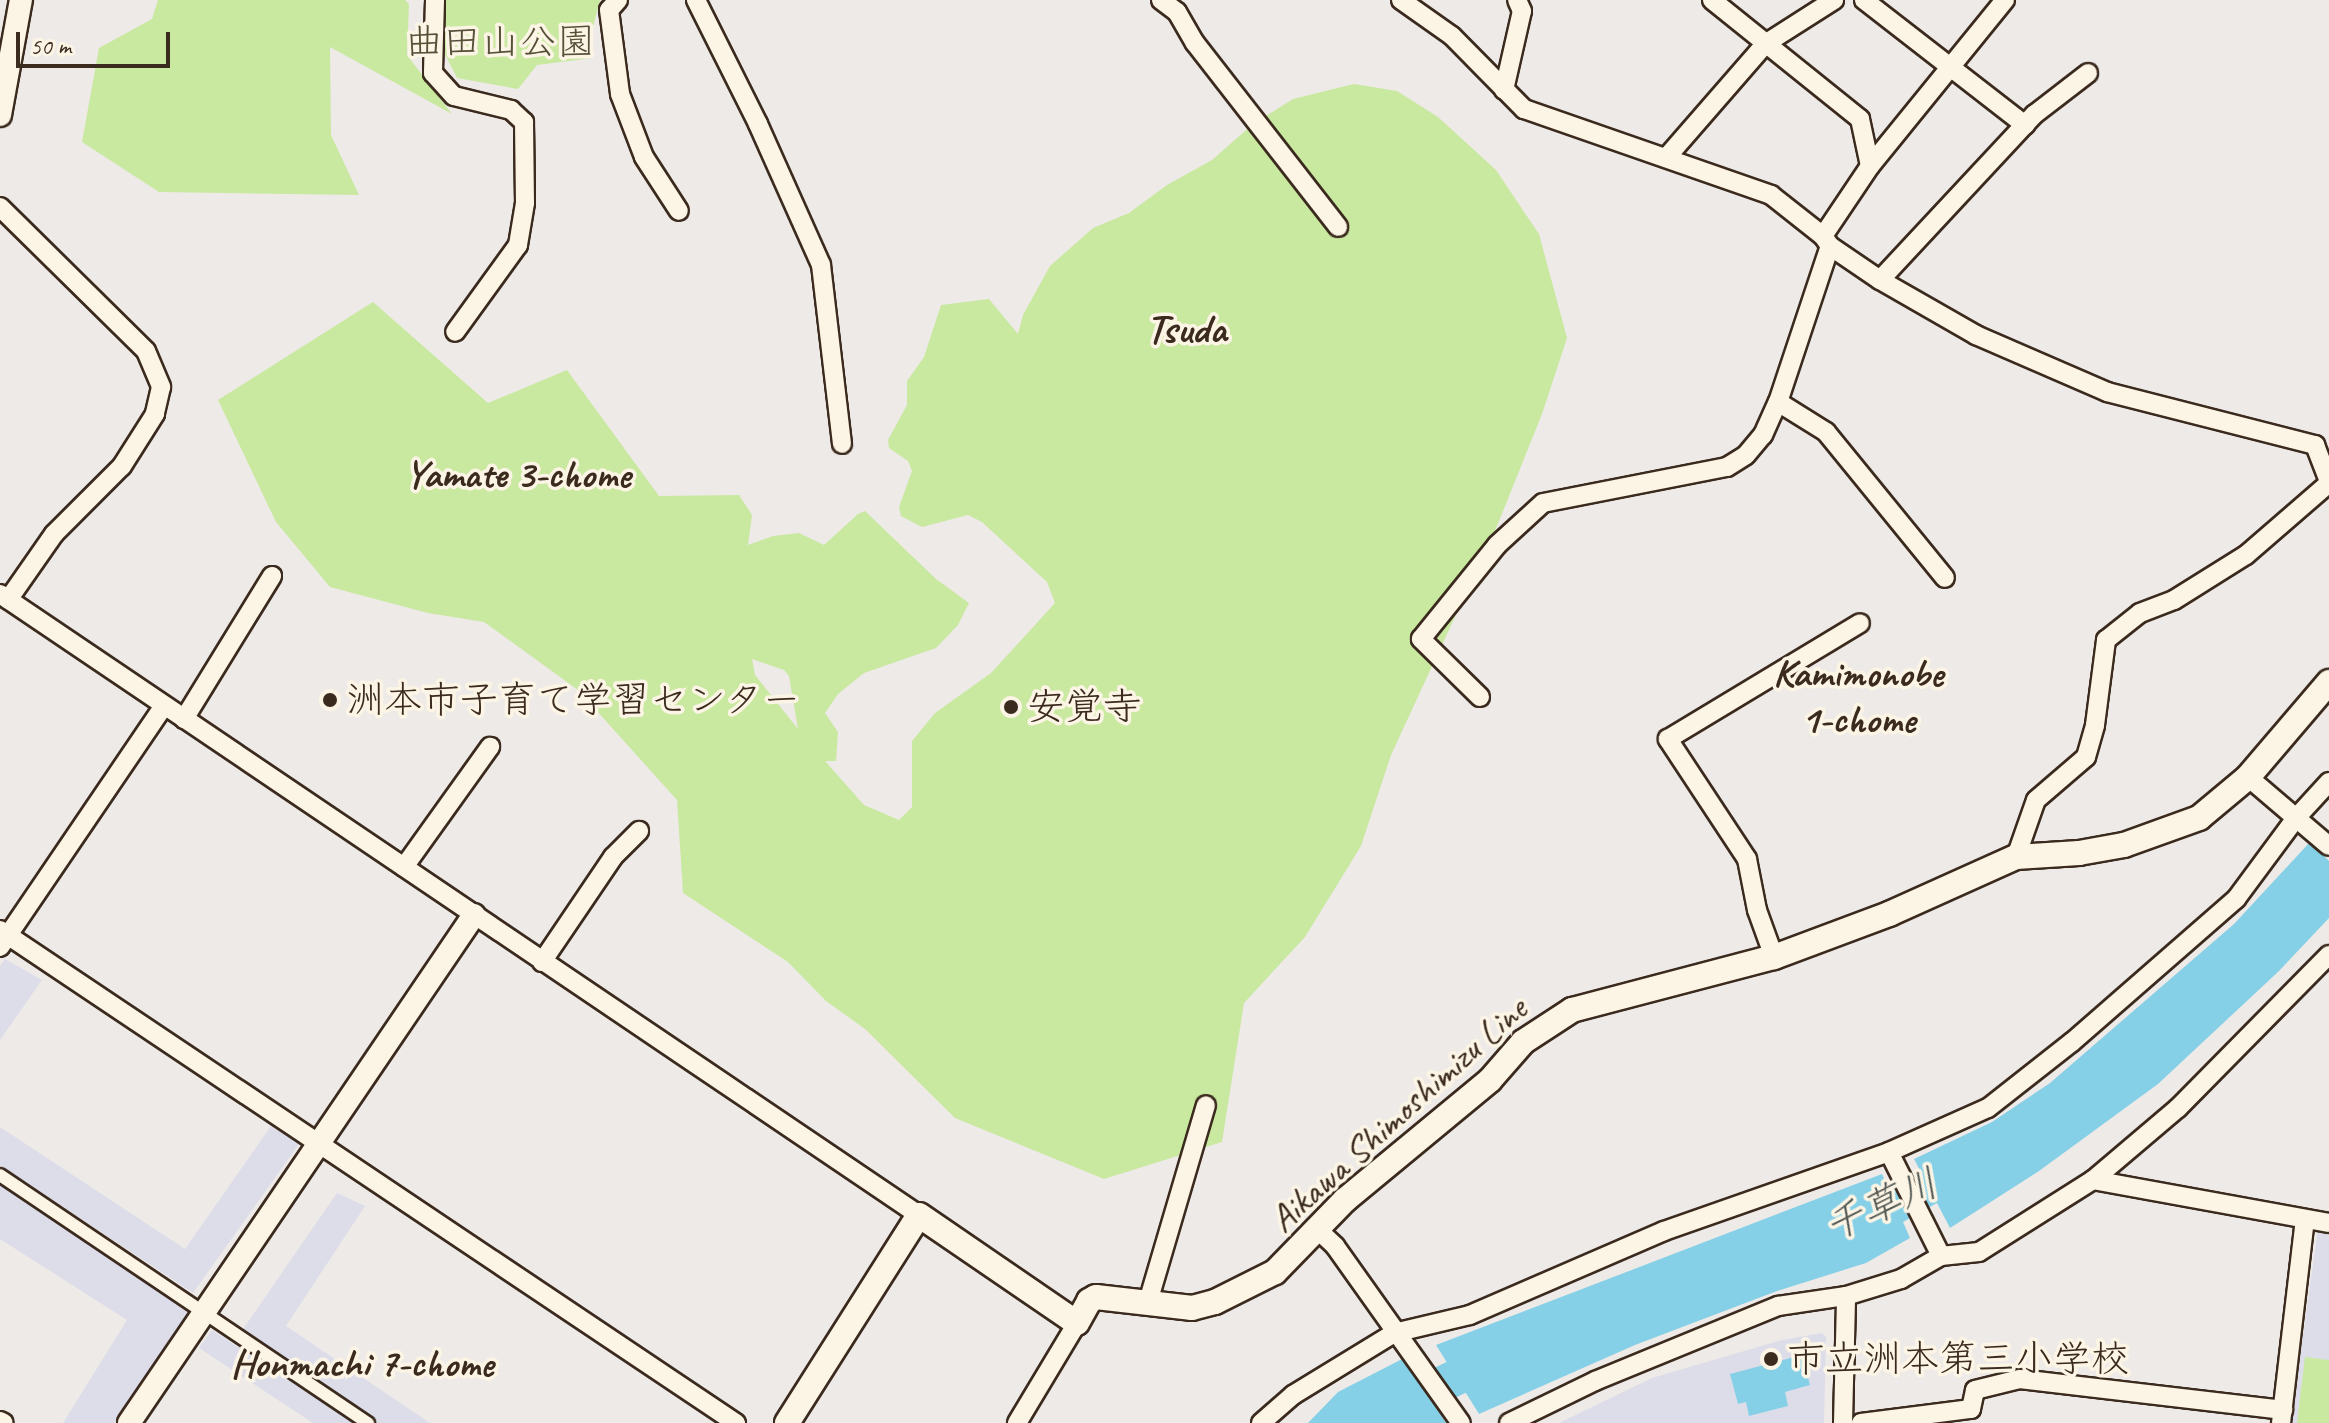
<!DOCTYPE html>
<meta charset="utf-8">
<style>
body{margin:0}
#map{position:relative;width:2329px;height:1423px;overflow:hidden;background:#eeeae7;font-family:Caveat,"Klee One",sans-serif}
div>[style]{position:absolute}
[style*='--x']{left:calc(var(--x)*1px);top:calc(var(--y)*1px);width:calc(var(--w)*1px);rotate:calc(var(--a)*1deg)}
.built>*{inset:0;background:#ddddea}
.green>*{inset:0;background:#c9e8a0}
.water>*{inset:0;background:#86d0e7}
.river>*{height:36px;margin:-18px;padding:0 18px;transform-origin:18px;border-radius:18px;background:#86d0e7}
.roads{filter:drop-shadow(2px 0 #3b2a1e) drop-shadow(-2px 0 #3b2a1e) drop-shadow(0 2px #3b2a1e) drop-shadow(0 -2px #3b2a1e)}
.pedestrian>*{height:12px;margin:-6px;padding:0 6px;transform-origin:6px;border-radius:6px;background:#fcf5e5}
.minor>*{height:18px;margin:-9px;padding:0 9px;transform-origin:9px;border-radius:9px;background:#fcf5e5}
.tertiary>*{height:22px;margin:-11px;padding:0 11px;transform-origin:11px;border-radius:11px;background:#fcf5e5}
.secondary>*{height:24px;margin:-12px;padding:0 12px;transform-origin:12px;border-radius:12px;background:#fcf5e5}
.dots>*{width:22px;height:22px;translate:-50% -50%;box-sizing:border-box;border:4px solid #fcf5e5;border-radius:50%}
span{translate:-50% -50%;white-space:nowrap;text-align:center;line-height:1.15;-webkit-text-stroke:7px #fcf5e5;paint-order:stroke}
.park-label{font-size:38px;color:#575038}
.poi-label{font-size:38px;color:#3b2a1e}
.left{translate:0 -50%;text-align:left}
.street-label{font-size:38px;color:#3b2a1e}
.neighbourhood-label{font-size:40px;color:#3b2a1e;font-weight:700}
.water-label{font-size:40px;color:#4e5450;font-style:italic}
.quarter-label{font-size:42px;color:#3b2a1e;font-weight:700}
.scale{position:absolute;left:16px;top:32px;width:154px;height:36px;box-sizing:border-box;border:4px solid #3b2a1e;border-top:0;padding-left:10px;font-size:24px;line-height:28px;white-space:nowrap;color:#3b2a1e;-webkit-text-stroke:6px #fcf5e5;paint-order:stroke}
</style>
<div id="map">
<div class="built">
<div style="clip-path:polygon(5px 959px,42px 980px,0 1040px,0 966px)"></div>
<div style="clip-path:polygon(271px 1126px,299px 1144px,193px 1293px,0 1165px,0 1127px,185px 1249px)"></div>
<div style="clip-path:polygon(0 1180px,190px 1310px,115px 1423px,63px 1423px,127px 1320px,0 1239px)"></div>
<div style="clip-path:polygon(337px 1193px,365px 1206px,286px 1326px,430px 1423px,379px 1423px,241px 1332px)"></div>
<div style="clip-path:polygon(2329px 1223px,2329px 1423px,2291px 1423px,2318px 1228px)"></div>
<div style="clip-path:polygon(212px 1330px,354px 1423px,313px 1423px,199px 1348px)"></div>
<div style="clip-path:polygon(1822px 1333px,1826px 1337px,1824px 1423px,1559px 1423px,1652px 1378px,1782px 1340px)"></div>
</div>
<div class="green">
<div style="clip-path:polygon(158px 0,405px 0,409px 4px,407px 55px,452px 114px,330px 47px,331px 135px,359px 195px,159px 192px,82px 142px,99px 48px,152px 19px)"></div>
<div style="clip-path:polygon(445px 0,600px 0,592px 31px,592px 58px,537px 65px,518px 89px,457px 78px,444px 52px)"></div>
<div style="clip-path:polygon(evenodd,1354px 84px,1397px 91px,1438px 117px,1496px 170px,1539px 234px,1567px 338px,1542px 414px,1497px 526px,1391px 755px,1361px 846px,1305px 937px,1244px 1003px,1222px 1142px,1104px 1179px,955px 1118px,865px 1029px,826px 1001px,788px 962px,683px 893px,677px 800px,578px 690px,484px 622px,428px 613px,330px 587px,276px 522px,218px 400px,373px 302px,488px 403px,567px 370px,659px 496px,739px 495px,752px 515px,748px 545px,773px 536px,799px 533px,824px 545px,858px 514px,865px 511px,936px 579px,969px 603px,958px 625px,936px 648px,864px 673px,838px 694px,825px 713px,838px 732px,836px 761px,825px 761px,864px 805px,899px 820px,912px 807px,912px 741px,935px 713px,991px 673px,1055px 603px,1047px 582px,982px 522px,968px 515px,922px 527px,901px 516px,899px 507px,912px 471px,908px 461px,889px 448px,888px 440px,907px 405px,907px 381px,924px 357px,941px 305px,989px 299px,1018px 334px,1023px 315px,1050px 266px,1093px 228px,1129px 213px,1167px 185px,1212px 160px,1253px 124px,1293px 99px,1354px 84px,752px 659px,784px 670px,789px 676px,798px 729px,755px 675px,752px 659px)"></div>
<div style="clip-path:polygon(2305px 1357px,2329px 1360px,2329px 1423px,2297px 1423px)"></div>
</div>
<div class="water">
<div style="clip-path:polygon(2310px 842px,2329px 861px,2329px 918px,2279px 971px,2158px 1084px,2039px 1171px,1950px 1228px,1914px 1159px,1992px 1122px,2050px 1083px,2234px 924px)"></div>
<div style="clip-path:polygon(1882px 1174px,1910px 1238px,1866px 1263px,1777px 1291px,1635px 1345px,1479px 1414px,1436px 1345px)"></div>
<div style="clip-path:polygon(1802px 1355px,1810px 1385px,1785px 1392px,1788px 1406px,1749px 1416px,1746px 1402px,1738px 1404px,1730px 1374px)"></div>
<div style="clip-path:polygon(1404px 1358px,1446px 1423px,1308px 1423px,1338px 1392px)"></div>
</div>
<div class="river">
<div style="--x:1852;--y:1224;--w:24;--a:-17"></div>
<div style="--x:1875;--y:1217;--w:109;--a:-29.2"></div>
<div style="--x:1361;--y:1423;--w:155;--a:-25.6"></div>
</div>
<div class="roads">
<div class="pedestrian">
<div style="--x:0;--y:1175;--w:444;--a:34"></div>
</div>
<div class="minor">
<div style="--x:435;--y:0;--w:73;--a:91.6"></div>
<div style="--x:433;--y:73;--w:31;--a:48"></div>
<div style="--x:454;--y:96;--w:59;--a:13.8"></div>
<div style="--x:511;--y:110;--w:18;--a:43"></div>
<div style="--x:524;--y:122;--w:81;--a:89.3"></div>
<div style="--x:525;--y:203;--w:43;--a:99.5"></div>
<div style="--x:518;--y:245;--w:107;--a:125.9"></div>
<div style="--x:618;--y:0;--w:13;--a:132"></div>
<div style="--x:609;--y:10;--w:85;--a:82.5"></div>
<div style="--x:620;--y:94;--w:67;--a:69.1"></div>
<div style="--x:644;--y:157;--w:64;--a:57.1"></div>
<div style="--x:696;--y:0;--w:139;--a:63.4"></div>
<div style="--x:758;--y:124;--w:154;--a:65.9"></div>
<div style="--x:821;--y:265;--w:180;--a:83.3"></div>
<div style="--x:1161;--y:0;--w:20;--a:37"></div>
<div style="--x:1177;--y:12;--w:36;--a:60"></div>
<div style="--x:1195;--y:43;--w:233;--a:52.1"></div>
<div style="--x:1401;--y:0;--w:62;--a:35.2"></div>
<div style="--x:1452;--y:36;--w:103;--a:45.4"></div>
<div style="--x:1524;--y:109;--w:262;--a:19.2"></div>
<div style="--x:1771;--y:195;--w:66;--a:38.3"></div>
<div style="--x:1823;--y:236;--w:12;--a:55"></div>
<div style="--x:1830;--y:246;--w:60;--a:34.2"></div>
<div style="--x:1880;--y:280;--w:111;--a:29.8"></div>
<div style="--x:1976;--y:335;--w:143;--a:23.5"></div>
<div style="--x:2107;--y:392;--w:215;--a:14.3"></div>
<div style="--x:2315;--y:445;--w:40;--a:69"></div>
<div style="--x:1712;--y:0;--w:190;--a:38.8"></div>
<div style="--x:1860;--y:119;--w:48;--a:78"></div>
<div style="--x:1870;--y:166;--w:84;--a:123.9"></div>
<div style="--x:1864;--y:0;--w:204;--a:37.8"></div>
<div style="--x:1504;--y:90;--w:81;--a:-77.2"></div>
<div style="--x:1522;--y:11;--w:12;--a:-114"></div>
<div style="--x:1666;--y:158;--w:151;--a:-49"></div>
<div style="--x:1765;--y:44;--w:82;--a:-32.5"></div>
<div style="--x:1870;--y:166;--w:214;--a:-50.9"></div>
<div style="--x:0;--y:207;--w:205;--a:44.6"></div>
<div style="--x:146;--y:351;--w:39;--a:67"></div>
<div style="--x:161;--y:387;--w:28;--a:103"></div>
<div style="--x:155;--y:414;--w:62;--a:122.4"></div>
<div style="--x:122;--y:466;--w:96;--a:135"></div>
<div style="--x:54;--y:534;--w:80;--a:124.9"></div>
<div style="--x:1880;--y:280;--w:227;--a:-47"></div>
<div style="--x:2035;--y:114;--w:67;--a:-37.7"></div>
<div style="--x:1778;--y:402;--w:57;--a:32"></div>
<div style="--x:1826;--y:432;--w:188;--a:50.8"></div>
<div style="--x:0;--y:594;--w:1109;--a:34.05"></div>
<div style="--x:1480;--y:697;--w:83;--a:-135.5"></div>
<div style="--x:1421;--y:639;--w:121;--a:-51"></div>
<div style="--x:1497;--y:545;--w:62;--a:-42.4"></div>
<div style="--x:1543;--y:503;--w:187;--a:-11.1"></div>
<div style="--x:1727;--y:467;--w:22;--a:-32"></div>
<div style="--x:1746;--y:455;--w:26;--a:-50"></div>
<div style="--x:1763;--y:435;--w:36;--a:-66"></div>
<div style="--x:1778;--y:402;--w:164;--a:-71.6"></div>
<div style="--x:184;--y:719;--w:168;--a:-58.4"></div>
<div style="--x:2248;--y:777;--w:106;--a:40.4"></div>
<div style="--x:2016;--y:857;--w:60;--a:-70.7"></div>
<div style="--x:2036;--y:800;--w:66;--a:-40.7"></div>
<div style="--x:2086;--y:757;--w:33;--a:-74"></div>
<div style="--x:2095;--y:725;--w:86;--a:-82.6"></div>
<div style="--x:2106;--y:640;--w:43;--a:-38.5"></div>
<div style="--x:2140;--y:613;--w:36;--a:-21"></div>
<div style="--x:2174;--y:600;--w:85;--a:-32"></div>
<div style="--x:2246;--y:555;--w:110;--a:-40.9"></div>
<div style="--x:404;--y:867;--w:148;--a:-54.4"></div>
<div style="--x:0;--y:930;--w:886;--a:33.82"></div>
<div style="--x:0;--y:947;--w:290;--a:-55.8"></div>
<div style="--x:1774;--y:957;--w:50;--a:-109.9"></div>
<div style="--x:1757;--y:910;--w:52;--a:-101.1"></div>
<div style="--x:1747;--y:859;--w:144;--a:-123.4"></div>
<div style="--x:1668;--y:739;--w:224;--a:-31.1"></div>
<div style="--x:542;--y:962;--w:127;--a:-55.9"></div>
<div style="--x:613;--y:857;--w:37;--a:-45"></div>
<div style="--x:1889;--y:1152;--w:116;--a:63.4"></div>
<div style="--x:2093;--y:1180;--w:240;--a:10.3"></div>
<div style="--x:1317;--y:1229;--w:25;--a:43"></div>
<div style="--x:1335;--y:1246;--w:217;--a:54.6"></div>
<div style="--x:1148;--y:1302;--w:205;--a:-73.6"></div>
<div style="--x:0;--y:1421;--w:4;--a:27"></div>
<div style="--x:1017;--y:1423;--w:117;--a:-59"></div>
<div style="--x:1261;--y:1423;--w:43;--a:-41.2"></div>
<div style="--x:1293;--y:1395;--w:119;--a:-31.5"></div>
<div style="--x:1394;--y:1333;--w:78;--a:-13.3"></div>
<div style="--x:1470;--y:1315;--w:211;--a:-23.4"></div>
<div style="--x:1664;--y:1231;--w:238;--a:-19.3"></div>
<div style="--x:1889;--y:1152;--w:108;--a:-24"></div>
<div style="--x:1988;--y:1108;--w:107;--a:-38.2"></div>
<div style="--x:2072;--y:1042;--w:218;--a:-41.1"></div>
<div style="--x:2236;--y:899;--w:101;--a:-53.5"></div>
<div style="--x:2296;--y:818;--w:49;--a:-47.5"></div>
<div style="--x:1509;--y:1423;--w:96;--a:-26"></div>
<div style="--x:1595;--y:1381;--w:198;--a:-22.3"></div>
<div style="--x:1778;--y:1306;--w:69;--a:-8.4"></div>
<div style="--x:1846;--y:1296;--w:58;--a:-17.2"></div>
<div style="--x:1901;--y:1279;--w:46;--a:-29.9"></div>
<div style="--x:1941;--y:1256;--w:38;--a:-6"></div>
<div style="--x:1979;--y:1252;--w:135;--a:-32.3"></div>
<div style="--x:2093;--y:1180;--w:111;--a:-40.3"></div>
<div style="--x:2178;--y:1108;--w:215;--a:-45.4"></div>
<div style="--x:1843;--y:1423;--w:127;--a:-88.6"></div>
<div style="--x:1861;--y:1423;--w:111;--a:-7.3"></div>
<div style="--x:1971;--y:1409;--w:19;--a:-78"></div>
<div style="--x:1975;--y:1390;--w:46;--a:-13.7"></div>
<div style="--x:2020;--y:1379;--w:265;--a:6.7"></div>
<div style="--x:2281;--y:1423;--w:204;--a:-83.3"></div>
</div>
<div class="tertiary">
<div style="--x:0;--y:115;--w:117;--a:-79.7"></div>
<div style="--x:129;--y:1423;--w:614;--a:-55.82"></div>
</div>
<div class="secondary">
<div style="--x:787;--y:1423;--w:246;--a:-57.6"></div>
<div style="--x:919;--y:1215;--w:191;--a:34.4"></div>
<div style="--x:1077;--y:1323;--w:25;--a:-61"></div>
<div style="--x:1089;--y:1301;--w:8;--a:-30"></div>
<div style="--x:1096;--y:1297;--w:97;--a:6.5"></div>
<div style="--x:1192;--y:1308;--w:24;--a:-15"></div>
<div style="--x:1215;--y:1302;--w:67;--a:-26.6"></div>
<div style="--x:1275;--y:1272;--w:100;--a:-45.8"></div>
<div style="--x:1345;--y:1200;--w:188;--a:-39.6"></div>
<div style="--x:1490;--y:1080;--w:50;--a:-49"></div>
<div style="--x:1523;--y:1042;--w:59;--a:-33.1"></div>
<div style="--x:1572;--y:1010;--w:209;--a:-14.7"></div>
<div style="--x:1774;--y:957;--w:123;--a:-20.5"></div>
<div style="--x:1889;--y:914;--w:139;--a:-24.2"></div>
<div style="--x:2016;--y:857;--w:63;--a:-3.6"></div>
<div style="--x:2079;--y:853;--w:46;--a:-10.1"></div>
<div style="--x:2124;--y:845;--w:80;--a:-19.8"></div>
<div style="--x:2199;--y:818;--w:64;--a:-39.9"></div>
<div style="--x:2248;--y:777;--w:125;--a:-49.5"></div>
</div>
</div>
<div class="dots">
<div style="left:330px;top:700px;background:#3b2a1e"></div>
<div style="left:1011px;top:707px;background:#3b2a1e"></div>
<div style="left:1771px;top:1359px;background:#3b2a1e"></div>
</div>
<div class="park-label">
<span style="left:500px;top:42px">曲田山公園</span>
</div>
<div class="poi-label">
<span class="left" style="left:346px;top:700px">洲本市子育て学習センター</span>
<span class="left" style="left:1027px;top:707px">安覚寺</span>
<span class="left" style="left:1787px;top:1359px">市立洲本第三小学校</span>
</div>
<div class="street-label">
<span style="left:1398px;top:1114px;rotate:-42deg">Aikawa Shimoshimizu Line</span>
</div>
<div class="neighbourhood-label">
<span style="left:518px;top:474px">Yamate 3-chome</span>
<span style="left:1858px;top:696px">Kamimonobe<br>1-chome</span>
<span style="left:362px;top:1363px">Honmachi 7-chome</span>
</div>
<div class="water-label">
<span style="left:1881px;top:1205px;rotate:-24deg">千草川</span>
</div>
<div class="quarter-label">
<span style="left:1186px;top:329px">Tsuda</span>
</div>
<div class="scale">50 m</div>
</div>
